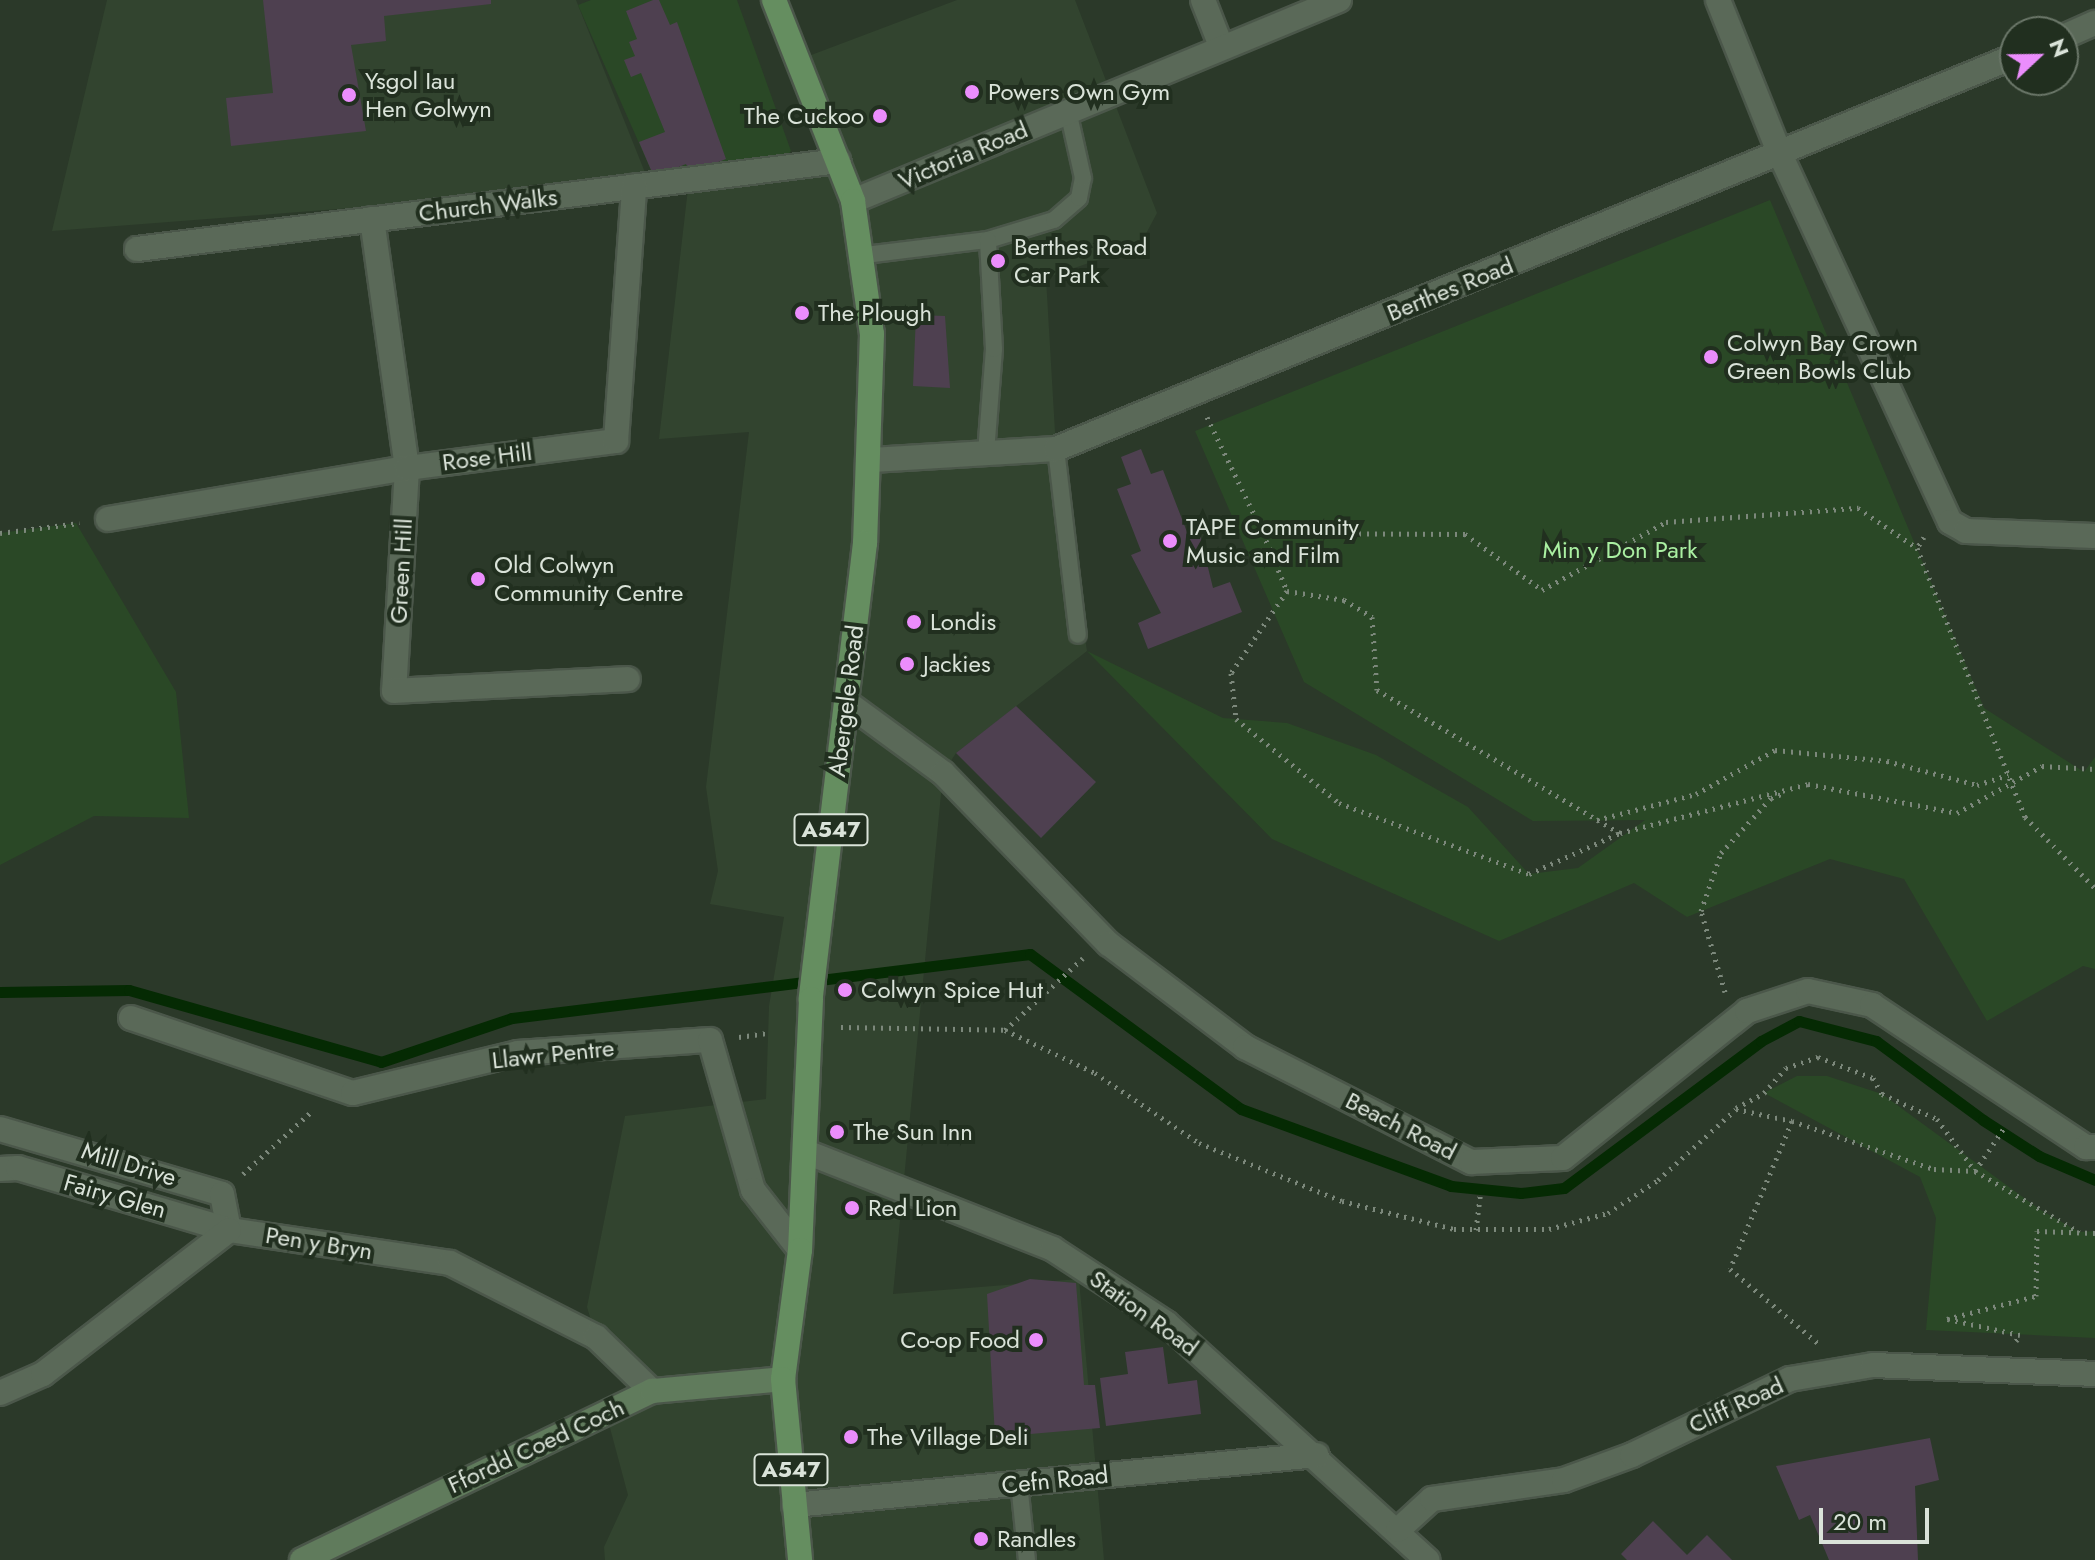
<!DOCTYPE html>
<style>
body{margin:0}
#map{position:relative;width:2095px;height:1560px;overflow:hidden;background:#2b3929;font-family:Jost,sans-serif}
div>[style]{position:absolute}
[style*='--x']{left:calc(var(--x)*1px);top:calc(var(--y)*1px);width:calc(var(--w)*1px);rotate:calc(var(--a)*1deg)}
.built>*{inset:0;background:#32442f}
.green>*{inset:0;background:#2a4826}
.stream>*{height:11px;margin:-5.5px;padding:0 5.5px;transform-origin:5.5px;border-radius:5.5px;background:#052a03}
.building>*{inset:0;background:#4e4050}
.path>*{height:5px;margin-top:-2.5px;transform-origin:0;background:repeating-linear-gradient(90deg,#7c887b 0 2px,transparent 0 8px)}
.roads{filter:drop-shadow(2px 0 #4b574a) drop-shadow(-2px 0 #4b574a) drop-shadow(0 2px #4b574a) drop-shadow(0 -2px #4b574a)}
.lane>*{height:16px;margin:-8px;padding:0 8px;transform-origin:8px;border-radius:8px;background:#5a6958}
.street>*{height:24px;margin:-12px;padding:0 12px;transform-origin:12px;border-radius:12px;background:#5a6958}
.secondary>*{height:24px;margin:-12px;padding:0 12px;transform-origin:12px;border-radius:12px;background:#607b5c}
.primary>*{height:24px;margin:-12px;padding:0 12px;transform-origin:12px;border-radius:12px;background:#658e60}
.dots>*{width:22px;height:22px;translate:-50% -50%;box-sizing:border-box;border:4px solid #212f1f;border-radius:50%}
span{translate:-50% -50%;white-space:nowrap;text-align:center;line-height:1.15;-webkit-text-stroke:8px #212f1f;paint-order:stroke}
.shield-label span{padding:2px 6px;background:#212f1f;border:2px solid;border-radius:6px;-webkit-text-stroke-width:0}
.shield-label{font-size:22px;color:#dae3d9;font-weight:700}
.poi-label{font-size:24px;color:#dae3d9}
.left{translate:0 -50%;text-align:left}
.right{translate:-100% -50%;text-align:right}
.street-label{font-size:24px;color:#dae3d9}
.park-label{font-size:24px;color:#aaf0a2}
.north{position:absolute;left:1999px;top:16px;width:80px;height:80px;box-sizing:border-box;background:#212f1f;border:2px solid #6b7769;border-radius:50%;rotate:68deg;font-size:22px;font-weight:700;line-height:32px;text-align:center;color:#dae3d9}
.north::after{content:'';display:block;margin:auto;width:28px;height:36px;background:#eb8dfc;clip-path:polygon(50% 0,100% 100%,50% 72%,0 100%)}
.scale{position:absolute;left:1819px;top:1508px;width:110px;height:36px;box-sizing:border-box;border:4px solid #dae3d9;border-top:0;padding-left:10px;font-size:24px;line-height:28px;white-space:nowrap;color:#dae3d9;-webkit-text-stroke:6px #212f1f;paint-order:stroke}
</style>
<div id="map">
<div class="built">
<div style="clip-path:polygon(107px 0,576px 0,650px 185px,52px 231px)"></div>
<div style="clip-path:polygon(957px 0,1075px 0,1157px 213px,1140px 245px,1046px 278px,1056px 449px,1087px 651px,956px 753px,943px 773px,893px 1294px,1079px 1279px,1104px 1560px,605px 1560px,604px 1547px,628px 1495px,606px 1413px,651px 1390px,596px 1337px,587px 1307px,625px 1116px,766px 1099px,769px 1006px,784px 917px,710px 904px,718px 871px,706px 787px,749px 432px,659px 439px,689px 180px,839px 161px,798px 60px)"></div>
</div>
<div class="green">
<div style="clip-path:polygon(591px 0,737px 0,791px 151px,785px 158px,654px 177px,578px 5px)"></div>
<div style="clip-path:polygon(1770px 200px,1984px 708px,2084px 772px,2095px 757px,2095px 969px,2083px 966px,1987px 1021px,1904px 879px,1830px 859px,1687px 917px,1634px 883px,1499px 941px,1272px 839px,1087px 651px,1223px 718px,1287px 723px,1376px 755px,1468px 807px,1529px 874px,1578px 868px,1645px 820px,1533px 821px,1304px 682px,1195px 431px)"></div>
<div style="clip-path:polygon(76px 523px,176px 692px,189px 818px,94px 816px,0 865px,0 533px)"></div>
<div style="clip-path:polygon(1797px 1076px,1827px 1076px,1882px 1094px,2039px 1209px,2079px 1232px,2095px 1231px,2095px 1338px,1926px 1330px,1936px 1218px,1920px 1177px,1764px 1093px)"></div>
</div>
<div class="stream">
<div style="--x:0;--y:992;--w:129;--a:-0.9"></div>
<div style="--x:129;--y:990;--w:262;--a:15.9"></div>
<div style="--x:381;--y:1062;--w:138;--a:-18.6"></div>
<div style="--x:512;--y:1018;--w:522;--a:-7.04"></div>
<div style="--x:1030;--y:954;--w:262;--a:36.3"></div>
<div style="--x:1241;--y:1109;--w:224;--a:20.1"></div>
<div style="--x:1451;--y:1186;--w:70;--a:5.7"></div>
<div style="--x:1521;--y:1193;--w:43;--a:-6.6"></div>
<div style="--x:1564;--y:1188;--w:246;--a:-36.7"></div>
<div style="--x:1761;--y:1041;--w:43;--a:-27.8"></div>
<div style="--x:1799;--y:1021;--w:80;--a:14.6"></div>
<div style="--x:1876;--y:1041;--w:133;--a:36.4"></div>
<div style="--x:1983;--y:1120;--w:67;--a:32.7"></div>
<div style="--x:2039;--y:1156;--w:61;--a:23.2"></div>
</div>
<div class="building">
<div style="clip-path:polygon(263px 0,491px 0,491px 4px,384px 16px,386px 41px,351px 45px,366px 131px,231px 146px,226px 98px,273px 93px)"></div>
<div style="clip-path:polygon(653px 0,659px 0,670px 25px,677px 22px,726px 159px,690px 173px,686px 164px,654px 177px,639px 142px,665px 132px,641px 73px,631px 77px,624px 60px,635px 56px,629px 42px,637px 39px,626px 11px)"></div>
<div style="clip-path:polygon(916px 315px,945px 316px,950px 388px,913px 386px)"></div>
<div style="clip-path:polygon(1141px 449px,1151px 474px,1163px 470px,1187px 532px,1198px 527px,1213px 588px,1230px 582px,1242px 612px,1148px 649px,1138px 623px,1161px 613px,1131px 555px,1141px 551px,1117px 489px,1131px 484px,1121px 457px)"></div>
<div style="clip-path:polygon(1016px 706px,1096px 782px,1041px 838px,956px 753px)"></div>
<div style="clip-path:polygon(1030px 1279px,1076px 1283px,1084px 1385px,1095px 1385px,1100px 1428px,995px 1437px,987px 1294px)"></div>
<div style="clip-path:polygon(1163px 1347px,1168px 1384px,1197px 1380px,1201px 1414px,1106px 1426px,1100px 1378px,1128px 1374px,1125px 1352px)"></div>
<div style="clip-path:polygon(1930px 1438px,1939px 1480px,1915px 1486px,1918px 1560px,1829px 1560px,1810px 1515px,1799px 1520px,1776px 1466px)"></div>
<div style="clip-path:polygon(1653px 1521px,1687px 1555px,1707px 1535px,1732px 1560px,1627px 1560px,1621px 1554px)"></div>
</div>
<div class="path">
<div style="--x:1207;--y:417;--w:129;--a:64.2"></div>
<div style="--x:1263;--y:533;--w:202;--a:0.3"></div>
<div style="--x:1465;--y:534;--w:95;--a:36"></div>
<div style="--x:1542;--y:590;--w:141;--a:-28.7"></div>
<div style="--x:1666;--y:522;--w:193;--a:-4.2"></div>
<div style="--x:1858;--y:508;--w:71;--a:34.1"></div>
<div style="--x:0;--y:533;--w:80;--a:-7.2"></div>
<div style="--x:1263;--y:533;--w:63;--a:67.5"></div>
<div style="--x:1287;--y:591;--w:58;--a:9"></div>
<div style="--x:1344;--y:600;--w:33;--a:31"></div>
<div style="--x:1372;--y:617;--w:73;--a:86.1"></div>
<div style="--x:1377;--y:690;--w:282;--a:30.5"></div>
<div style="--x:1924;--y:537;--w:13;--a:122"></div>
<div style="--x:1917;--y:548;--w:290;--a:68.1"></div>
<div style="--x:2025;--y:817;--w:100;--a:45.4"></div>
<div style="--x:1287;--y:591;--w:99;--a:124.3"></div>
<div style="--x:1231;--y:673;--w:46;--a:83.8"></div>
<div style="--x:1236;--y:719;--w:133;--a:39.2"></div>
<div style="--x:1339;--y:803;--w:203;--a:20.5"></div>
<div style="--x:1529;--y:874;--w:100;--a:-24.3"></div>
<div style="--x:1620;--y:833;--w:194;--a:-14.6"></div>
<div style="--x:1808;--y:784;--w:152;--a:11"></div>
<div style="--x:1957;--y:813;--w:97;--a:-28.9"></div>
<div style="--x:2042;--y:766;--w:53;--a:3.2"></div>
<div style="--x:1597;--y:820;--w:102;--a:-14.7"></div>
<div style="--x:1696;--y:794;--w:90;--a:-29.1"></div>
<div style="--x:1775;--y:750;--w:113;--a:5.6"></div>
<div style="--x:1887;--y:761;--w:93;--a:14.9"></div>
<div style="--x:1977;--y:785;--w:33;--a:-18"></div>
<div style="--x:1725;--y:992;--w:84;--a:-106.5"></div>
<div style="--x:1701;--y:911;--w:61;--a:-71"></div>
<div style="--x:1721;--y:853;--w:74;--a:-47.7"></div>
<div style="--x:1771;--y:798;--w:14;--a:-21"></div>
<div style="--x:841;--y:1027;--w:164;--a:1"></div>
<div style="--x:1005;--y:1030;--w:100;--a:25.5"></div>
<div style="--x:1095;--y:1073;--w:125;--a:33.9"></div>
<div style="--x:1199;--y:1143;--w:154;--a:22.1"></div>
<div style="--x:1342;--y:1201;--w:115;--a:14"></div>
<div style="--x:1454;--y:1229;--w:95;--a:0"></div>
<div style="--x:1549;--y:1229;--w:61;--a:-15.2"></div>
<div style="--x:1608;--y:1213;--w:60;--a:-33.4"></div>
<div style="--x:1658;--y:1180;--w:105;--a:-42.3"></div>
<div style="--x:1736;--y:1109;--w:57;--a:12.1"></div>
<div style="--x:1792;--y:1121;--w:160;--a:112.7"></div>
<div style="--x:1730;--y:1269;--w:115;--a:40.1"></div>
<div style="--x:1005;--y:1030;--w:106;--a:-42.7"></div>
<div style="--x:739;--y:1037;--w:30;--a:-8"></div>
<div style="--x:1736;--y:1108;--w:32;--a:-28"></div>
<div style="--x:1764;--y:1093;--w:33;--a:-49"></div>
<div style="--x:1786;--y:1068;--w:34;--a:-19"></div>
<div style="--x:1818;--y:1057;--w:59;--a:20.9"></div>
<div style="--x:1873;--y:1078;--w:18;--a:61"></div>
<div style="--x:1882;--y:1094;--w:60;--a:24.4"></div>
<div style="--x:1937;--y:1119;--w:64;--a:53.8"></div>
<div style="--x:1975;--y:1171;--w:121;--a:30.4"></div>
<div style="--x:1792;--y:1121;--w:150;--a:18.7"></div>
<div style="--x:1934;--y:1169;--w:41;--a:2.8"></div>
<div style="--x:1975;--y:1171;--w:52;--a:-56"></div>
<div style="--x:243;--y:1174;--w:93;--a:-42.4"></div>
<div style="--x:1476;--y:1230;--w:38;--a:-83"></div>
<div style="--x:2016;--y:1341;--w:7;--a:-56"></div>
<div style="--x:2020;--y:1335;--w:75;--a:-167.6"></div>
<div style="--x:1947;--y:1319;--w:92;--a:-14.5"></div>
<div style="--x:2036;--y:1296;--w:65;--a:-89.1"></div>
<div style="--x:2037;--y:1231;--w:58;--a:2"></div>
</div>
<div class="roads">
<div class="lane">
<div style="--x:865;--y:255;--w:124;--a:-7"></div>
<div style="--x:988;--y:240;--w:69;--a:-16.9"></div>
<div style="--x:1054;--y:220;--w:33;--a:-41"></div>
<div style="--x:1079;--y:198;--w:20;--a:-79"></div>
<div style="--x:1083;--y:178;--w:69;--a:-102.6"></div>
<div style="--x:1056;--y:449;--w:187;--a:83.3"></div>
<div style="--x:986;--y:453;--w:104;--a:-85.6"></div>
<div style="--x:994;--y:349;--w:109;--a:-93.2"></div>
<div style="--x:1019;--y:1483;--w:77;--a:84.1"></div>
</div>
<div class="street">
<div style="--x:1203;--y:0;--w:49;--a:68.6"></div>
<div style="--x:1718;--y:0;--w:166;--a:68.1"></div>
<div style="--x:1780;--y:154;--w:405;--a:65.2"></div>
<div style="--x:1950;--y:522;--w:18;--a:29"></div>
<div style="--x:1966;--y:531;--w:129;--a:2.2"></div>
<div style="--x:2063;--y:37;--w:35;--a:-24"></div>
<div style="--x:853;--y:201;--w:526;--a:-22.47"></div>
<div style="--x:372;--y:219;--w:251;--a:82"></div>
<div style="--x:407;--y:468;--w:223;--a:93.3"></div>
<div style="--x:394;--y:691;--w:234;--a:-2.9"></div>
<div style="--x:137;--y:249;--w:707;--a:-7.15"></div>
<div style="--x:871;--y:460;--w:185;--a:-3.4"></div>
<div style="--x:1056;--y:449;--w:1036;--a:-22.28"></div>
<div style="--x:108;--y:519;--w:303;--a:-9.7"></div>
<div style="--x:407;--y:468;--w:211;--a:-7.4"></div>
<div style="--x:616;--y:441;--w:255;--a:-85.9"></div>
<div style="--x:846;--y:702;--w:120;--a:36.2"></div>
<div style="--x:943;--y:773;--w:238;--a:45.9"></div>
<div style="--x:1109;--y:944;--w:171;--a:37.1"></div>
<div style="--x:1245;--y:1047;--w:254;--a:27"></div>
<div style="--x:1471;--y:1162;--w:92;--a:-2.5"></div>
<div style="--x:1563;--y:1158;--w:236;--a:-38.6"></div>
<div style="--x:1747;--y:1011;--w:64;--a:-18.2"></div>
<div style="--x:1808;--y:991;--w:66;--a:12.3"></div>
<div style="--x:1872;--y:1005;--w:257;--a:33.6"></div>
<div style="--x:2086;--y:1147;--w:9;--a:0"></div>
<div style="--x:131;--y:1018;--w:234;--a:18.7"></div>
<div style="--x:353;--y:1093;--w:170;--a:-13.6"></div>
<div style="--x:518;--y:1053;--w:192;--a:-3.9"></div>
<div style="--x:710;--y:1040;--w:156;--a:74"></div>
<div style="--x:753;--y:1190;--w:76;--a:51.9"></div>
<div style="--x:0;--y:1129;--w:231;--a:16.3"></div>
<div style="--x:222;--y:1194;--w:37;--a:79"></div>
<div style="--x:806;--y:1152;--w:265;--a:21.4"></div>
<div style="--x:1053;--y:1249;--w:135;--a:33.2"></div>
<div style="--x:1166;--y:1323;--w:353;--a:42.2"></div>
<div style="--x:0;--y:1169;--w:18;--a:-3"></div>
<div style="--x:18;--y:1168;--w:220;--a:16.4"></div>
<div style="--x:229;--y:1230;--w:223;--a:8.5"></div>
<div style="--x:450;--y:1263;--w:164;--a:26.9"></div>
<div style="--x:596;--y:1337;--w:78;--a:44"></div>
<div style="--x:0;--y:1393;--w:47;--a:-23.8"></div>
<div style="--x:43;--y:1374;--w:235;--a:-37.7"></div>
<div style="--x:794;--y:1505;--w:525;--a:-5.46"></div>
<div style="--x:1398;--y:1530;--w:46;--a:-42.4"></div>
<div style="--x:1432;--y:1499;--w:133;--a:-8.2"></div>
<div style="--x:1564;--y:1480;--w:72;--a:-20.2"></div>
<div style="--x:1632;--y:1455;--w:175;--a:-25.7"></div>
<div style="--x:1790;--y:1379;--w:84;--a:-9.6"></div>
<div style="--x:1873;--y:1365;--w:222;--a:2.3"></div>
</div>
<div class="secondary">
<div style="--x:302;--y:1560;--w:389;--a:-25.8"></div>
<div style="--x:652;--y:1391;--w:132;--a:-5.2"></div>
</div>
<div class="primary">
<div style="--x:774;--y:0;--w:216;--a:68.5"></div>
<div style="--x:853;--y:201;--w:134;--a:81.9"></div>
<div style="--x:872;--y:334;--w:209;--a:91.9"></div>
<div style="--x:865;--y:543;--w:459;--a:96.8"></div>
<div style="--x:811;--y:999;--w:251;--a:92.5"></div>
<div style="--x:800;--y:1250;--w:130;--a:97.5"></div>
<div style="--x:783;--y:1379;--w:182;--a:84.6"></div>
</div>
</div>
<div class="dots">
<div style="left:972px;top:92px;background:#eb8dfc"></div>
<div style="left:349px;top:95px;background:#eb8dfc"></div>
<div style="left:880px;top:116px;background:#eb8dfc"></div>
<div style="left:998px;top:261px;background:#eb8dfc"></div>
<div style="left:802px;top:313px;background:#eb8dfc"></div>
<div style="left:1711px;top:357px;background:#eb8dfc"></div>
<div style="left:1170px;top:541px;background:#eb8dfc"></div>
<div style="left:478px;top:579px;background:#eb8dfc"></div>
<div style="left:914px;top:622px;background:#eb8dfc"></div>
<div style="left:907px;top:664px;background:#eb8dfc"></div>
<div style="left:845px;top:990px;background:#eb8dfc"></div>
<div style="left:837px;top:1132px;background:#eb8dfc"></div>
<div style="left:852px;top:1208px;background:#eb8dfc"></div>
<div style="left:1036px;top:1340px;background:#eb8dfc"></div>
<div style="left:851px;top:1437px;background:#eb8dfc"></div>
<div style="left:981px;top:1539px;background:#eb8dfc"></div>
</div>
<div class="shield-label">
<span style="left:831px;top:830px">A547</span>
<span style="left:791px;top:1470px">A547</span>
</div>
<div class="poi-label">
<span class="left" style="left:365px;top:95px">Ysgol Iau<br>Hen Golwyn</span>
<span class="left" style="left:988px;top:92px">Powers Own Gym</span>
<span class="right" style="left:864px;top:116px">The Cuckoo</span>
<span class="left" style="left:1014px;top:261px">Berthes Road<br>Car Park</span>
<span class="left" style="left:818px;top:313px">The Plough</span>
<span class="left" style="left:1727px;top:357px">Colwyn Bay Crown<br>Green Bowls Club</span>
<span class="left" style="left:1186px;top:541px">TAPE Community<br>Music and Film</span>
<span class="left" style="left:494px;top:579px">Old Colwyn<br>Community Centre</span>
<span class="left" style="left:930px;top:622px">Londis</span>
<span class="left" style="left:923px;top:664px">Jackies</span>
<span class="left" style="left:861px;top:990px">Colwyn Spice Hut</span>
<span class="left" style="left:853px;top:1132px">The Sun Inn</span>
<span class="left" style="left:868px;top:1208px">Red Lion</span>
<span class="right" style="left:1020px;top:1340px">Co-op Food</span>
<span class="left" style="left:867px;top:1437px">The Village Deli</span>
<span class="left" style="left:997px;top:1539px">Randles</span>
</div>
<div class="street-label">
<span style="left:963px;top:155px;rotate:-23deg">Victoria Road</span>
<span style="left:488px;top:205px;rotate:-7deg">Church Walks</span>
<span style="left:1450px;top:289px;rotate:-22deg">Berthes Road</span>
<span style="left:487px;top:457px;rotate:-7deg">Rose Hill</span>
<span style="left:401px;top:571px;rotate:-87deg">Green Hill</span>
<span style="left:846px;top:701px;rotate:-83deg">Abergele Road</span>
<span style="left:553px;top:1054px;rotate:-6deg">Llawr Pentre</span>
<span style="left:1401px;top:1126px;rotate:27deg">Beach Road</span>
<span style="left:129px;top:1164px;rotate:17deg">Mill Drive</span>
<span style="left:115px;top:1196px;rotate:16deg">Fairy Glen</span>
<span style="left:319px;top:1243px;rotate:9deg">Pen y Bryn</span>
<span style="left:1144px;top:1313px;rotate:36deg">Station Road</span>
<span style="left:1736px;top:1405px;rotate:-25deg">Cliff Road</span>
<span style="left:536px;top:1446px;rotate:-25deg">Ffordd Coed Coch</span>
<span style="left:1055px;top:1480px;rotate:-6deg">Cefn Road</span>
</div>
<div class="park-label">
<span style="left:1620px;top:550px">Min y Don Park</span>
</div>
<div class="north">N</div>
<div class="scale">20 m</div>
</div>
